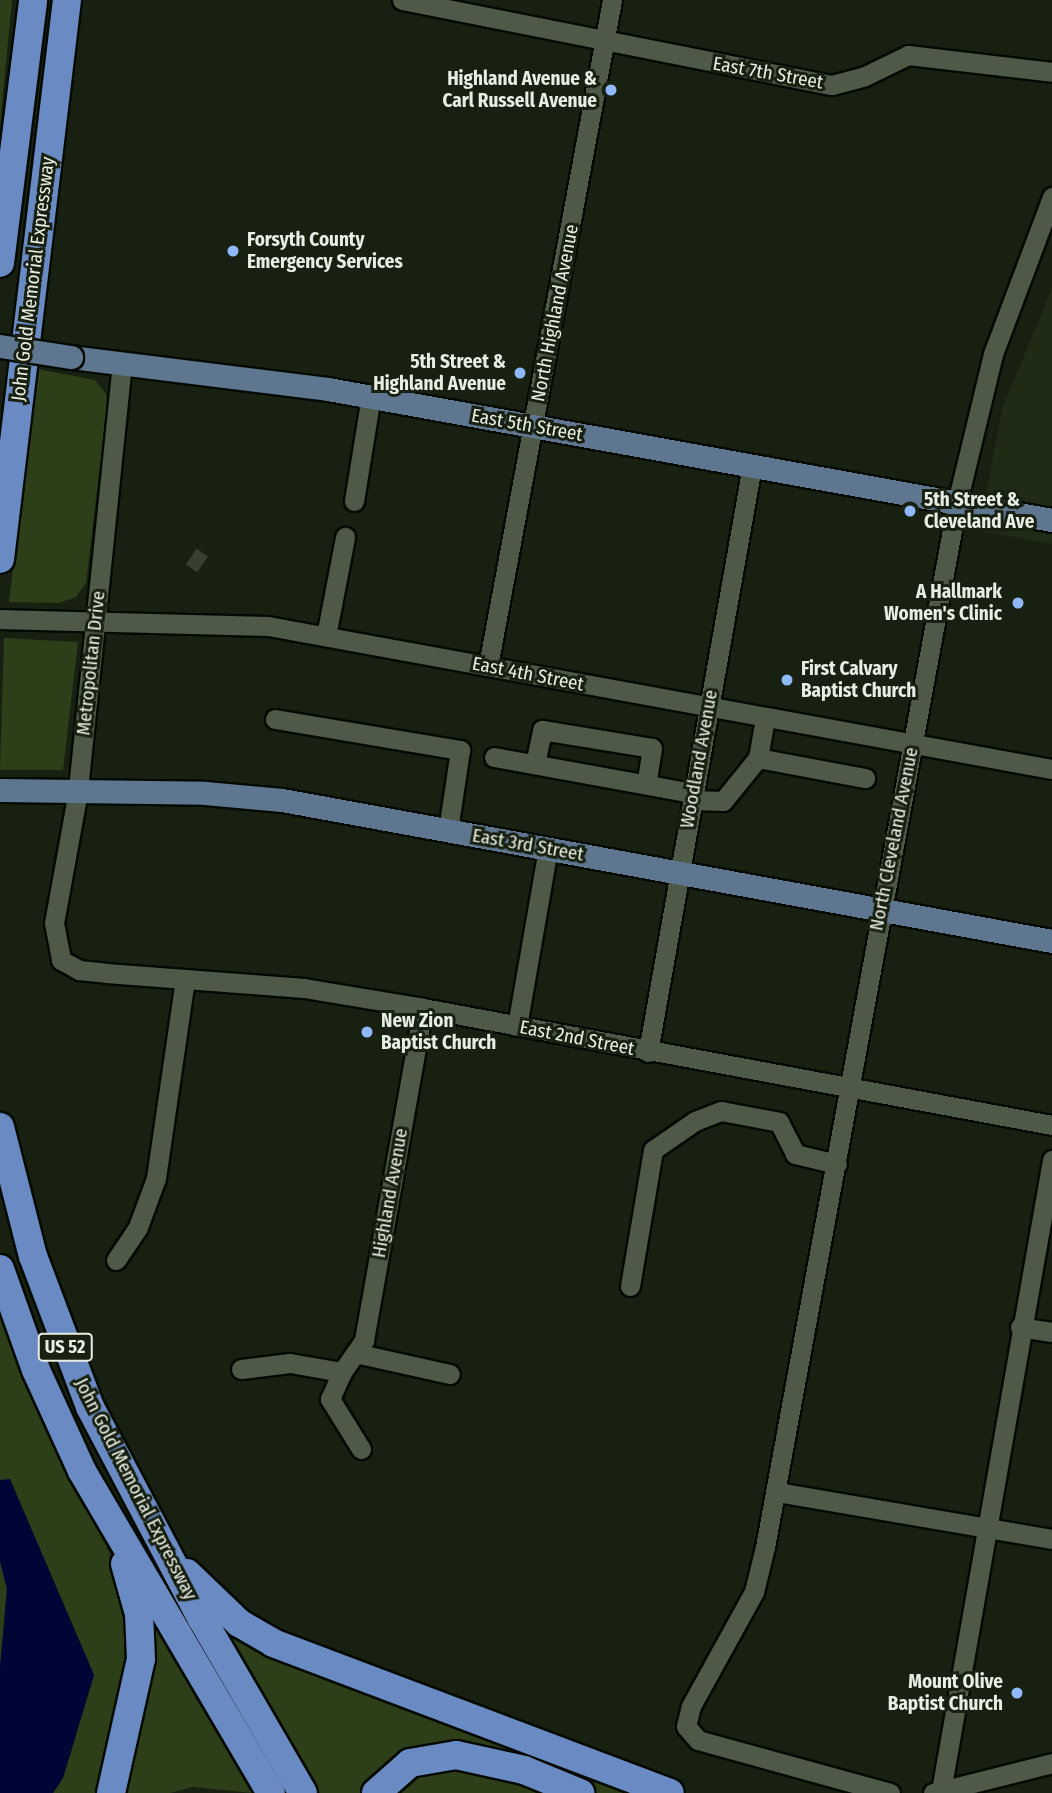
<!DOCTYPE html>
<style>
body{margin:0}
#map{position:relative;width:1052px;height:1793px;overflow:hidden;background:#182111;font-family:"Fira Sans Condensed",sans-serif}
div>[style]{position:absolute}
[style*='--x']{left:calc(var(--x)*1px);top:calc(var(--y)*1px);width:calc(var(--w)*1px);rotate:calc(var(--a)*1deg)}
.built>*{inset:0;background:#1f2b14}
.green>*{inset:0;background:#2d3f19}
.water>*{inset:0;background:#000536}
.minor-tunnel>*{height:19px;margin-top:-9.5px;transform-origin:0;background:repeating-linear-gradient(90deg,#374030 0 19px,transparent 0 29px)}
.roads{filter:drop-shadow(2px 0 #040a01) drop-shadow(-2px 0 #040a01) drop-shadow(0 2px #040a01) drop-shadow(0 -2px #040a01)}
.minor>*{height:19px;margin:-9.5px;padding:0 9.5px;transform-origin:9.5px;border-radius:9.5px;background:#4f5947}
.major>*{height:23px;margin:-11.5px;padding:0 11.5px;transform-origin:11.5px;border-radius:11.5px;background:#5f7691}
.highway>*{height:28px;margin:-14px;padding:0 14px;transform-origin:14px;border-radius:14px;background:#698ac2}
.bridges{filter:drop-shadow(2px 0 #040a01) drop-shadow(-2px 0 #040a01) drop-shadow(0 2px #040a01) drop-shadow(0 -2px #040a01)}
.major-bridge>*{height:23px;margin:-11.5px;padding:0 11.5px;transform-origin:11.5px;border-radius:11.5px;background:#5f7691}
.dots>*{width:19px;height:19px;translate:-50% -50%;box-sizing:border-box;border:4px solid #182111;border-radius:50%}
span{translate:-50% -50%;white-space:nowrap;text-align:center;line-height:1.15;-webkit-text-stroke:6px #182111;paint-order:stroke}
.shield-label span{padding:2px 5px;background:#182111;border:2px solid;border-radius:5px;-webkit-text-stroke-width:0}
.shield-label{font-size:18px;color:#e8eee3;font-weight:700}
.street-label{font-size:19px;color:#e8eee3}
.poi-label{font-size:19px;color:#e8eee3;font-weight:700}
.right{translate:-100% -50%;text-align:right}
.left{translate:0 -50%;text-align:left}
</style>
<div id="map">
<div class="built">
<div style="clip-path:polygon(1052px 288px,1052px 544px,979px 531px,1002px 409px)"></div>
</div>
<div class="green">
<div style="clip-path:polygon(0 0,12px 0,0 125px)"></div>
<div style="clip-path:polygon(37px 369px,95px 380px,106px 394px,107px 406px,86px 583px,76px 597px,59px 603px,9px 602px)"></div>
<div style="clip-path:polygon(4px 638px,78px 642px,63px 770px,0 770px)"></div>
<div style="clip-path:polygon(0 1314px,54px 1444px,124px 1581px,132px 1661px,102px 1793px,53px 1793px,63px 1778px,94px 1675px,10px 1480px,0 1480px)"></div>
<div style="clip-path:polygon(0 1561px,7px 1589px,0 1668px)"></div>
<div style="clip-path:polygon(216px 1612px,646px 1793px,597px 1793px,568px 1778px,475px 1749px,367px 1793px,320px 1793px)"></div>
<div style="clip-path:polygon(155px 1625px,167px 1645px,253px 1793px,193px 1787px,170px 1793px,121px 1793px,150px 1627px)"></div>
<div style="clip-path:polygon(452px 1762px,559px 1793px,388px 1793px,410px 1773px)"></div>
</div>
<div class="water">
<div style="clip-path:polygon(10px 1479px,94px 1675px,63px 1778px,53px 1793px,0 1793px,0 1668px,7px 1589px,0 1561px,0 1480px)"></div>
</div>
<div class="minor-tunnel">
<div style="--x:191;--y:556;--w:14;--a:34"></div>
</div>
<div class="roads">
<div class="minor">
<div style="--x:402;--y:0;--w:438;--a:11.2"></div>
<div style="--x:832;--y:85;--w:34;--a:-15"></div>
<div style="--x:865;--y:76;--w:48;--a:-26"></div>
<div style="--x:908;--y:55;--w:145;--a:6.7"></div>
<div style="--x:122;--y:363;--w:430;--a:95.9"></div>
<div style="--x:78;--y:791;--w:134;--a:100.3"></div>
<div style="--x:54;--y:923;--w:38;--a:79"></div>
<div style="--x:61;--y:960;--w:21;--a:29"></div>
<div style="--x:79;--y:970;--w:27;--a:6"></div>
<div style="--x:106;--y:973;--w:199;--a:4.3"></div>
<div style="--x:304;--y:988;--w:121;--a:9.5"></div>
<div style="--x:423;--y:1008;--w:640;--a:10.54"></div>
<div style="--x:354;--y:501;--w:106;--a:-80.8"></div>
<div style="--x:0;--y:619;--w:268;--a:1.5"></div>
<div style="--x:268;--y:626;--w:797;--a:10.34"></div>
<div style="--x:326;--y:636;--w:101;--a:-79.1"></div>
<div style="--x:488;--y:666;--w:677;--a:-79.45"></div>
<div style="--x:275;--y:719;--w:188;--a:9.5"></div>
<div style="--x:460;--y:750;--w:81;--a:98.5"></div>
<div style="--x:494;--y:757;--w:202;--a:10.3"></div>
<div style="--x:758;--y:758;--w:109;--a:10.6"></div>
<div style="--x:535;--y:764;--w:35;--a:-78"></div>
<div style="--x:542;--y:730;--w:111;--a:9.3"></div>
<div style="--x:652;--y:748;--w:36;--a:99"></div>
<div style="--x:692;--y:800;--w:31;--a:2"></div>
<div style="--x:723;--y:801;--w:55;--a:-50.9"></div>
<div style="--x:758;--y:758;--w:40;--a:-80"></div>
<div style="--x:517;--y:1026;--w:180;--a:-80.1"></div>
<div style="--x:648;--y:1052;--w:595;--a:-79.94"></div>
<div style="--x:116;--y:1260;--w:40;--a:-56"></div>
<div style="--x:138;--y:1227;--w:52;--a:-69.8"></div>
<div style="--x:156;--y:1178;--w:200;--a:-81.7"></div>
<div style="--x:630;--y:1286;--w:138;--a:-80.4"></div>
<div style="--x:653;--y:1150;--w:51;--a:-34.6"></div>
<div style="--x:695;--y:1121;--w:28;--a:-21"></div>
<div style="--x:721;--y:1111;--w:59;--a:10.7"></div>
<div style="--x:779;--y:1122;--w:36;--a:63"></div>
<div style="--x:795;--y:1154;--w:43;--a:13.4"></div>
<div style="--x:1020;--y:1327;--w:32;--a:9"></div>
<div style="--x:355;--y:1353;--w:97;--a:12.5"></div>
<div style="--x:241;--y:1369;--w:49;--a:-7"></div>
<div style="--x:290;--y:1363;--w:53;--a:9.8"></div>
<div style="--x:361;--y:1449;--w:59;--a:-121.8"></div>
<div style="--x:330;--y:1399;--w:30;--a:-66"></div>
<div style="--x:342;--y:1372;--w:39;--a:-55"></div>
<div style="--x:364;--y:1340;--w:337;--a:-79.9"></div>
<div style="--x:777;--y:1492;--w:279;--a:9.7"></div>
<div style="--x:941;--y:1791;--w:641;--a:-80.02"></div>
<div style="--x:890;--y:1793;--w:199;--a:-164.6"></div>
<div style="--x:698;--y:1740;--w:18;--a:-131"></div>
<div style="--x:686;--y:1726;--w:21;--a:-76"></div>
<div style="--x:691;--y:1706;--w:130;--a:-61.1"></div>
<div style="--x:754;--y:1592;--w:46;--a:-76.3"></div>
<div style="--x:765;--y:1547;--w:1062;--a:-79.58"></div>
<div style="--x:957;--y:503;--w:153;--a:-76.4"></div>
<div style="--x:993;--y:354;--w:168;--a:-69.4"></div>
<div style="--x:933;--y:1793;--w:123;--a:-14.1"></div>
</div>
<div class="major">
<div style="--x:71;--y:357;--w:259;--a:7.1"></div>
<div style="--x:328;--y:389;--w:736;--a:10.26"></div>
<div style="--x:0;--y:790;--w:205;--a:0.8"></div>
<div style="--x:205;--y:793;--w:77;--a:5.2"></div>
<div style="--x:282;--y:800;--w:783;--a:10.38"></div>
</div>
<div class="highway">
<div style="--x:0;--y:263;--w:265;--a:-82.8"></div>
<div style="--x:0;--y:559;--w:563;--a:-83.17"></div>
<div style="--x:0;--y:1127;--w:133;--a:75.7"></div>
<div style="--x:33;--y:1256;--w:161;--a:69.3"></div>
<div style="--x:90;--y:1407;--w:240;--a:62.2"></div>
<div style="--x:202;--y:1619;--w:201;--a:59.9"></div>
<div style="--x:0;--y:1269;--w:107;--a:70.4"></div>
<div style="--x:36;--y:1370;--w:111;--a:65.5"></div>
<div style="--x:82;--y:1471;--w:373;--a:59.6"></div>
<div style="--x:187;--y:1573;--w:72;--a:43.9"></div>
<div style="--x:239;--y:1623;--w:39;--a:30"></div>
<div style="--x:273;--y:1643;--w:424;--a:20.7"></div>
<div style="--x:111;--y:1793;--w:137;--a:-77.4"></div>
<div style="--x:141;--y:1659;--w:45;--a:-92.5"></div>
<div style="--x:139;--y:1614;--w:52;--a:-105.6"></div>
<div style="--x:376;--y:1793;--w:45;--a:-41.4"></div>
<div style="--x:410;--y:1763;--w:47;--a:-9.9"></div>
<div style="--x:456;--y:1755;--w:70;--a:12.4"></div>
<div style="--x:524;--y:1770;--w:61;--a:22.3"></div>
</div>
</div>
<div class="bridges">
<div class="major-bridge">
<div style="--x:0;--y:346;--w:72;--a:8.8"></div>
</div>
</div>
<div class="dots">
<div style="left:611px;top:90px;background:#8fb8fd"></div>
<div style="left:233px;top:251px;background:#8fb8fd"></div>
<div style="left:520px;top:373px;background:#8fb8fd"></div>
<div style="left:910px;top:511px;background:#8fb8fd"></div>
<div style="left:1018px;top:603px;background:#8fb8fd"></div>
<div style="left:787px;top:680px;background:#8fb8fd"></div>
<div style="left:367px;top:1032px;background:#8fb8fd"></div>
<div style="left:1017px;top:1693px;background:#8fb8fd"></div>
</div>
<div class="shield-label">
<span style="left:65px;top:1347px">US 52</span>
</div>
<div class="street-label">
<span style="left:768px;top:73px;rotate:10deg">East 7th Street</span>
<span style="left:33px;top:279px;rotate:-83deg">John Gold Memorial Expressway</span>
<span style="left:555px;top:313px;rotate:-79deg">North Highland Avenue</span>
<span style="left:527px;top:425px;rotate:10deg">East 5th Street</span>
<span style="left:91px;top:663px;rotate:-84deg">Metropolitan Drive</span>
<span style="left:528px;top:674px;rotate:11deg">East 4th Street</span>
<span style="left:699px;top:759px;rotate:-80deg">Woodland Avenue</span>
<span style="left:894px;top:839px;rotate:-79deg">North Cleveland Avenue</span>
<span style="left:528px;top:845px;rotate:10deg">East 3rd Street</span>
<span style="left:577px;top:1038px;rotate:11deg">East 2nd Street</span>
<span style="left:390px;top:1193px;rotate:-80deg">Highland Avenue</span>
<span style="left:136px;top:1489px;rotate:63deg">John Gold Memorial Expressway</span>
</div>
<div class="poi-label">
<span class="right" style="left:597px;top:90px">Highland Avenue &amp;<br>Carl Russell Avenue</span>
<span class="left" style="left:247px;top:251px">Forsyth County<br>Emergency Services</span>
<span class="right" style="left:506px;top:373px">5th Street &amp;<br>Highland Avenue</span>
<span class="left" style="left:924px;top:511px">5th Street &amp;<br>Cleveland Ave</span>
<span class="right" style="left:1002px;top:603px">A Hallmark<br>Women's Clinic</span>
<span class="left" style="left:801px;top:680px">First Calvary<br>Baptist Church</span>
<span class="left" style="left:381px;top:1032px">New Zion<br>Baptist Church</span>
<span class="right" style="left:1003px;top:1693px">Mount Olive<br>Baptist Church</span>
</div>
</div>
